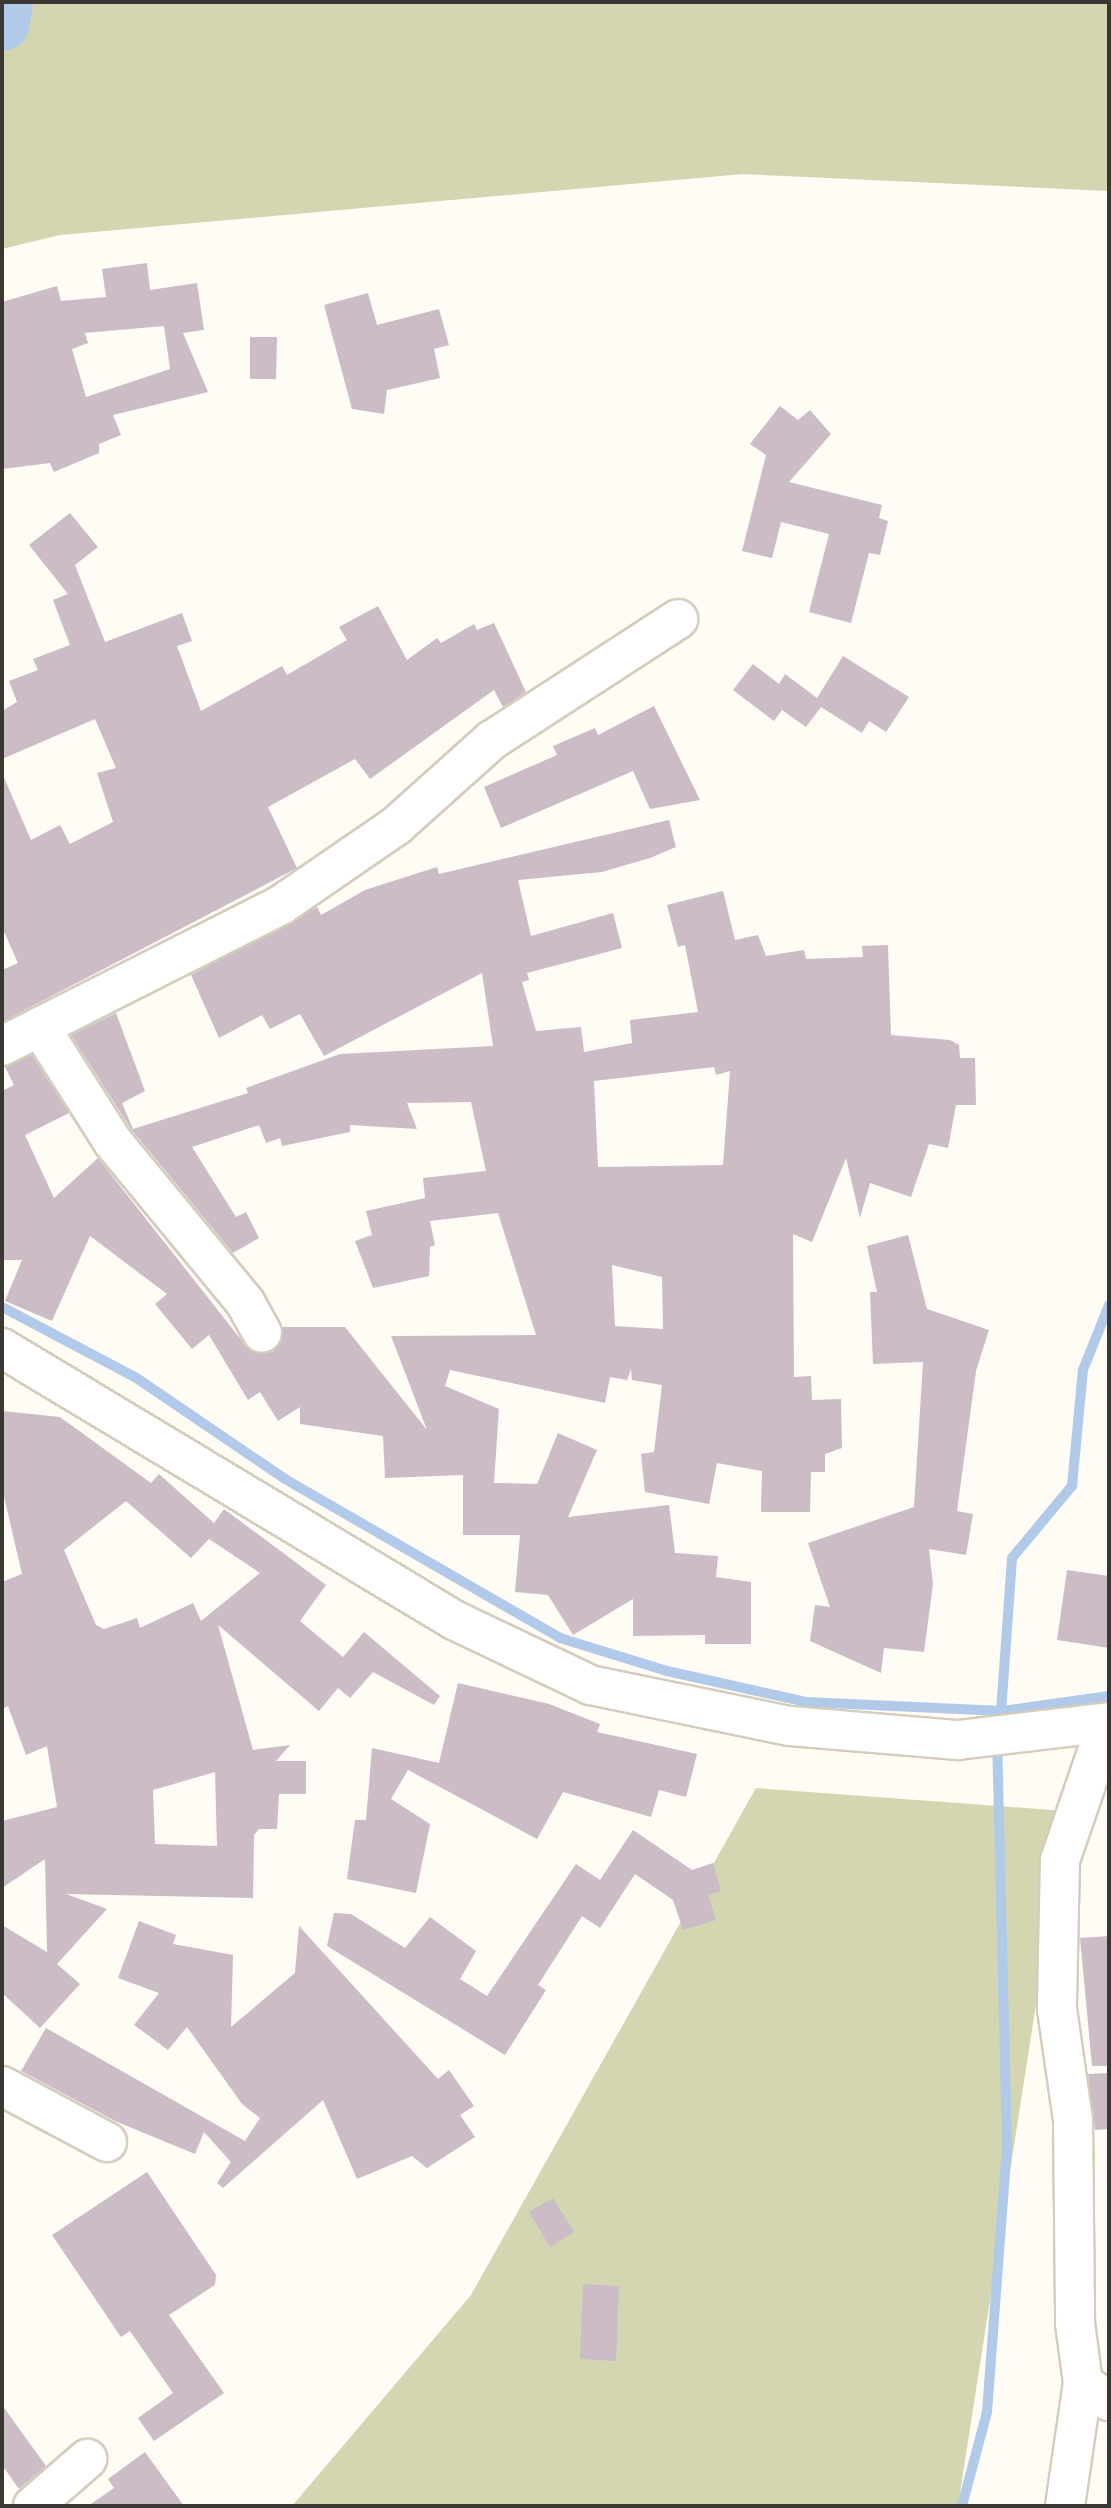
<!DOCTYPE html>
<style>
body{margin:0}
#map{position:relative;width:1111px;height:2508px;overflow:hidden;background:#fffbf5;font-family:"Crimson Pro",serif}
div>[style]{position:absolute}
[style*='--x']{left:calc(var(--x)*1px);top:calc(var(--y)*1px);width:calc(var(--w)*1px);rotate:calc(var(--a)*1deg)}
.green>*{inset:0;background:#d3d6b0}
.stream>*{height:10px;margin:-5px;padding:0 5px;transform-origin:5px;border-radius:5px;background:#b2cae9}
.river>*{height:56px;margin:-28px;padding:0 28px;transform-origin:28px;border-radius:28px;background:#b2cae9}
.building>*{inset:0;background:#cbbcc6}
.roads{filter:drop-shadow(2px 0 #d4ccbd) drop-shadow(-2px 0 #d4ccbd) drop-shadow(0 2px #d4ccbd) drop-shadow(0 -2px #d4ccbd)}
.minor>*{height:38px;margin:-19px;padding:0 19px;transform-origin:19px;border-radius:19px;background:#fff}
span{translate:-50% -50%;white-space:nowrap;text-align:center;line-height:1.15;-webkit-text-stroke:5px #fffbf5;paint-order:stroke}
.frame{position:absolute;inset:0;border:4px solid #3b3732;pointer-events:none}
</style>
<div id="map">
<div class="green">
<div style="clip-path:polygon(2px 2px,1109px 2px,1109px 191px,743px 174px,60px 235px,2px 249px)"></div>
<div style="clip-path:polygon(756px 1788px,1066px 1811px,958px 2506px,292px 2506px,471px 2295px)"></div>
</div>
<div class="stream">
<div style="--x:2;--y:1307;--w:150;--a:27.8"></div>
<div style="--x:135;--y:1377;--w:181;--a:34.2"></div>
<div style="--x:285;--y:1479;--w:318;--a:30"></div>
<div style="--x:560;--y:1638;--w:112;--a:17.1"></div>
<div style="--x:667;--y:1671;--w:142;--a:12.6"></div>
<div style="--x:806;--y:1702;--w:197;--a:2.6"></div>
<div style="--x:1003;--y:1711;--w:107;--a:-8.1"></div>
<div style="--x:1000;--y:1726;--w:168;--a:-85.9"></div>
<div style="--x:1012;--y:1558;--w:94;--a:-50.2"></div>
<div style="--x:1072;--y:1486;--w:117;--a:-84.6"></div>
<div style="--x:1083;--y:1370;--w:70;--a:-68.2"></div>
<div style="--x:962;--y:2506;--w:97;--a:-75.1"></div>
<div style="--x:987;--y:2412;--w:267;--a:-85.7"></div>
<div style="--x:1007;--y:2146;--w:402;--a:-91.4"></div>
</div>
<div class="river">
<div style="--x:2;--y:23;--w:21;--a:-82"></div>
</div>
<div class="building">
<div style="clip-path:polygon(evenodd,147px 263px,150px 290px,197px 283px,204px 330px,183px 333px,208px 392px,113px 415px,121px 435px,99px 444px,99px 453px,54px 472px,50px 463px,2px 469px,2px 302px,57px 286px,61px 301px,106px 297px,102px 269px,147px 263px,164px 326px,170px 369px,86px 397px,72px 349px,88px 343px,85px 333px,164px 326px)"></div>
<div style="clip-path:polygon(368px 293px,377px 325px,439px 309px,449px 345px,434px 349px,440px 378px,387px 390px,384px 414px,352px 409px,324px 305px)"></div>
<div style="clip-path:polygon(250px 337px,277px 337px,276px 379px,250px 379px)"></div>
<div style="clip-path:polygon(780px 406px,798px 420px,810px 410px,831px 434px,789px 482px,882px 505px,879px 518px,888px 521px,880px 555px,869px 553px,851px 623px,809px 612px,829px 534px,781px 522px,772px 558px,742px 551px,766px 455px,750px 444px)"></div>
<div style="clip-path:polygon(70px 513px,98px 547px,75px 565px,105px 642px,182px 613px,192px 641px,177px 646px,201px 711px,282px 666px,287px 675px,347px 640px,339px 627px,378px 606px,407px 660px,437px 638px,441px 643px,474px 624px,477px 630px,494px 623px,526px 692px,503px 707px,494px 690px,370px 779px,355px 759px,268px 807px,297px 868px,2px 1022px,2px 970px,18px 963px,2px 927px,2px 773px,31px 840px,60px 825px,70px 844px,113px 822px,97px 773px,116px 768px,95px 719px,2px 759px,2px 711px,17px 702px,9px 681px,38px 670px,33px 659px,70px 645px,53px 600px,68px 594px,29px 545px)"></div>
<div style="clip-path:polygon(843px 656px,909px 697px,886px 732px,869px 721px,862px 733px,821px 707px,806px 727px,782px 710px,774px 721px,733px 690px,753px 664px,779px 684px,785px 674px,817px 698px)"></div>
<div style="clip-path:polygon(654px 706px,700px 800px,650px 809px,633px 771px,501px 828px,484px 787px,557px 755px,553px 746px,595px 728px,598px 735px)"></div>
<div style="clip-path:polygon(evenodd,669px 820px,676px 847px,650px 858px,602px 872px,518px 880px,531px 936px,613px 913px,622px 948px,527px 973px,529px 980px,522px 982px,536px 1031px,581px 1027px,584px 1052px,632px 1043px,630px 1020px,698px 1012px,685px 945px,678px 947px,667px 905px,723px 891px,735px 940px,758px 935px,766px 956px,804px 950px,806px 959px,863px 957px,862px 946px,888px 945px,891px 1035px,950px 1040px,959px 1045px,960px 1058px,975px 1058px,976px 1105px,956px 1105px,948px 1148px,929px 1144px,911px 1197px,870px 1183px,860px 1218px,846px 1158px,812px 1242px,793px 1234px,794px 1377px,811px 1376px,812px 1400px,841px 1399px,842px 1448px,825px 1454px,825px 1472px,811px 1472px,810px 1512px,761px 1512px,762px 1471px,717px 1463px,709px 1504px,645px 1492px,641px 1454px,654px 1452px,662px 1385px,632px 1380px,631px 1369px,627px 1380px,610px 1377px,605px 1403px,450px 1370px,445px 1386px,499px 1409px,494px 1483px,537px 1484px,558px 1433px,597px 1450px,568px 1517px,669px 1505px,675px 1553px,718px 1556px,716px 1577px,751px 1582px,751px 1644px,705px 1644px,705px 1635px,633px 1636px,633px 1599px,573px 1635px,548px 1595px,515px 1592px,520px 1535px,463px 1535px,463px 1475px,385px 1478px,383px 1436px,300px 1424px,300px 1407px,278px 1421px,260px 1392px,248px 1400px,209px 1335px,192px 1349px,155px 1304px,167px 1294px,90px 1236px,52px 1321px,5px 1301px,22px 1260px,2px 1260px,2px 1085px,4px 1090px,14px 1085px,5px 1067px,32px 1055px,69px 1113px,25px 1135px,54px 1198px,98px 1158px,250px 1351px,273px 1352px,283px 1327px,345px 1327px,427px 1430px,391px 1336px,536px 1335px,498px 1213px,430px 1221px,435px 1245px,430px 1247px,429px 1276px,373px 1288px,355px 1241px,372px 1235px,366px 1211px,425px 1198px,423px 1178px,486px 1171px,471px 1102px,407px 1103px,417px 1129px,350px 1125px,350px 1132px,282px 1146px,280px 1138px,266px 1143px,259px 1125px,192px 1147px,236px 1217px,246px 1212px,259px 1238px,233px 1253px,131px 1129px,71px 1035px,116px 1013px,145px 1091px,122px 1103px,133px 1129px,248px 1093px,246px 1088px,340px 1054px,493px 1046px,482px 973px,324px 1056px,300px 1014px,270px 1029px,262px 1015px,219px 1038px,191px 975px,317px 907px,321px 915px,365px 890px,437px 867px,439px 874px,669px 820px,714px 1067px,716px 1075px,730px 1071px,723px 1165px,598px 1167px,594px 1081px,714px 1067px,669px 820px,612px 1265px,662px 1277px,663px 1329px,615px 1326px,612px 1265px)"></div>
<div style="clip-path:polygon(908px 1235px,927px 1309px,989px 1330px,976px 1371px,957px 1511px,973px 1514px,966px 1555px,929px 1549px,933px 1584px,924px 1652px,884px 1648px,881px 1673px,810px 1641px,815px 1605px,830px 1607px,808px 1543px,914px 1507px,923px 1362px,873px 1364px,870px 1292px,877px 1292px,867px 1246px)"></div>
<div style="clip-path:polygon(evenodd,2px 1411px,60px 1417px,151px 1483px,159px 1474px,214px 1523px,224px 1509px,326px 1585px,300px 1621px,343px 1657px,364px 1632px,440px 1696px,434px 1705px,373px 1672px,350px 1698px,338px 1688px,319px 1711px,218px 1625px,253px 1750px,290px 1745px,276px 1761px,306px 1761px,306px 1794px,279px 1794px,277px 1829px,259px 1829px,254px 1835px,253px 1898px,66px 1894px,107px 1909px,57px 1964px,80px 1984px,40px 2028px,2px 1993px,2px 1925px,47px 1952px,45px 1859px,2px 1888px,2px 1821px,57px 1807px,47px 1746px,26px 1755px,8px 1706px,2px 1709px,2px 1582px,22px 1574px,2px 1488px,2px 1411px,126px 1501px,191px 1558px,209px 1539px,260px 1573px,201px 1621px,193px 1603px,140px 1628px,137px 1618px,104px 1629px,96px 1625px,64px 1550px,126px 1501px,2px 1411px,215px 1772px,217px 1846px,155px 1844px,153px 1790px,215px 1772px)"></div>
<div style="clip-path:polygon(1067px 1570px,1109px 1576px,1109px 1648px,1057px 1640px)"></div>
<div style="clip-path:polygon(458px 1683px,549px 1704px,600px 1724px,597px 1732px,697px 1754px,686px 1797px,659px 1790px,651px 1817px,563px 1792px,537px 1839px,408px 1770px,391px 1799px,430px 1824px,416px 1893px,347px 1879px,355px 1820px,366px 1820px,372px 1748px,439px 1763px)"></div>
<div style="clip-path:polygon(633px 1830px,692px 1870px,713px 1863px,721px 1891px,708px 1895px,716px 1920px,683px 1930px,673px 1900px,635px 1874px,600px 1928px,582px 1916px,538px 1985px,546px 1990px,505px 2055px,327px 1946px,334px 1913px,351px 1914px,405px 1948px,430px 1917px,476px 1951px,460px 1979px,487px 1996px,576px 1864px,600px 1880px)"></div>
<div style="clip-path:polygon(139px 1921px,176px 1935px,173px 1944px,233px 1955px,231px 2027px,295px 1973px,299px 1926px,438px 2079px,449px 2070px,474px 2106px,460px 2115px,475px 2137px,427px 2168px,412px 2156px,357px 2179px,323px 2100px,223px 2188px,217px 2183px,231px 2162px,204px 2132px,195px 2154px,115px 2121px,21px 2071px,46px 2028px,245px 2141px,260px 2118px,242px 2104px,187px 2027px,168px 2050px,134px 2025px,159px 1993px,118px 1978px)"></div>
<div style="clip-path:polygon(1109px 1936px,1109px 2066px,1092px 2066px,1080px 1938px)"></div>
<div style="clip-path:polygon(1109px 2073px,1109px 2129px,1095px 2130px,1088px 2074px)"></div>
<div style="clip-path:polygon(147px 2172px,216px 2275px,215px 2285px,169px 2315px,224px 2393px,154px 2441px,138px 2418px,173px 2393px,130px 2331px,121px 2337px,52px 2235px)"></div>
<div style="clip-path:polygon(553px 2198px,574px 2232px,550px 2247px,529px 2212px)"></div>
<div style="clip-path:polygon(583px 2284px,619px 2286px,616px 2361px,580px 2359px)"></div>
<div style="clip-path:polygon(2px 2405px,46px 2466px,19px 2489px,2px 2465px)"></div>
<div style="clip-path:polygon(145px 2452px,184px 2506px,88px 2506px,114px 2488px,108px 2479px)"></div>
</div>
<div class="roads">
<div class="minor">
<div style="--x:40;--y:1027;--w:136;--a:57.6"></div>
<div style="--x:113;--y:1142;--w:207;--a:50.5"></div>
<div style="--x:245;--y:1302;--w:35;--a:61"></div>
<div style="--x:2;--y:1046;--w:313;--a:-26.8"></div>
<div style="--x:281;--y:905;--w:140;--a:-34.5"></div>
<div style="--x:396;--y:826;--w:129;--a:-41.9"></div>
<div style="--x:492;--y:740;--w:222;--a:-33"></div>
<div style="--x:2;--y:1348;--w:528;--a:31.04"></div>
<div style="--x:454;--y:1620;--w:151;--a:25.5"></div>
<div style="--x:590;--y:1685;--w:204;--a:11.6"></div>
<div style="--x:790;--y:1726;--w:169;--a:4.8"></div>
<div style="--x:958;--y:1740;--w:152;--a:-6.8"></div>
<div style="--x:1107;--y:1723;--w:145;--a:108.9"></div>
<div style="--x:1060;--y:1860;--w:149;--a:91.2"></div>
<div style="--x:1057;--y:2009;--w:112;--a:81.8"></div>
<div style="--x:1073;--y:2120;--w:203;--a:89.4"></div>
<div style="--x:1075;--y:2323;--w:61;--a:82.4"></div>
<div style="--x:1083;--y:2383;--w:32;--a:35"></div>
<div style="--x:2;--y:2086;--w:119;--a:28.1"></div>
<div style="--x:33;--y:2506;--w:72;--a:-41"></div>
<div style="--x:1065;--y:2506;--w:124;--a:-81.7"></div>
</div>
</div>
<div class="frame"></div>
</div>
